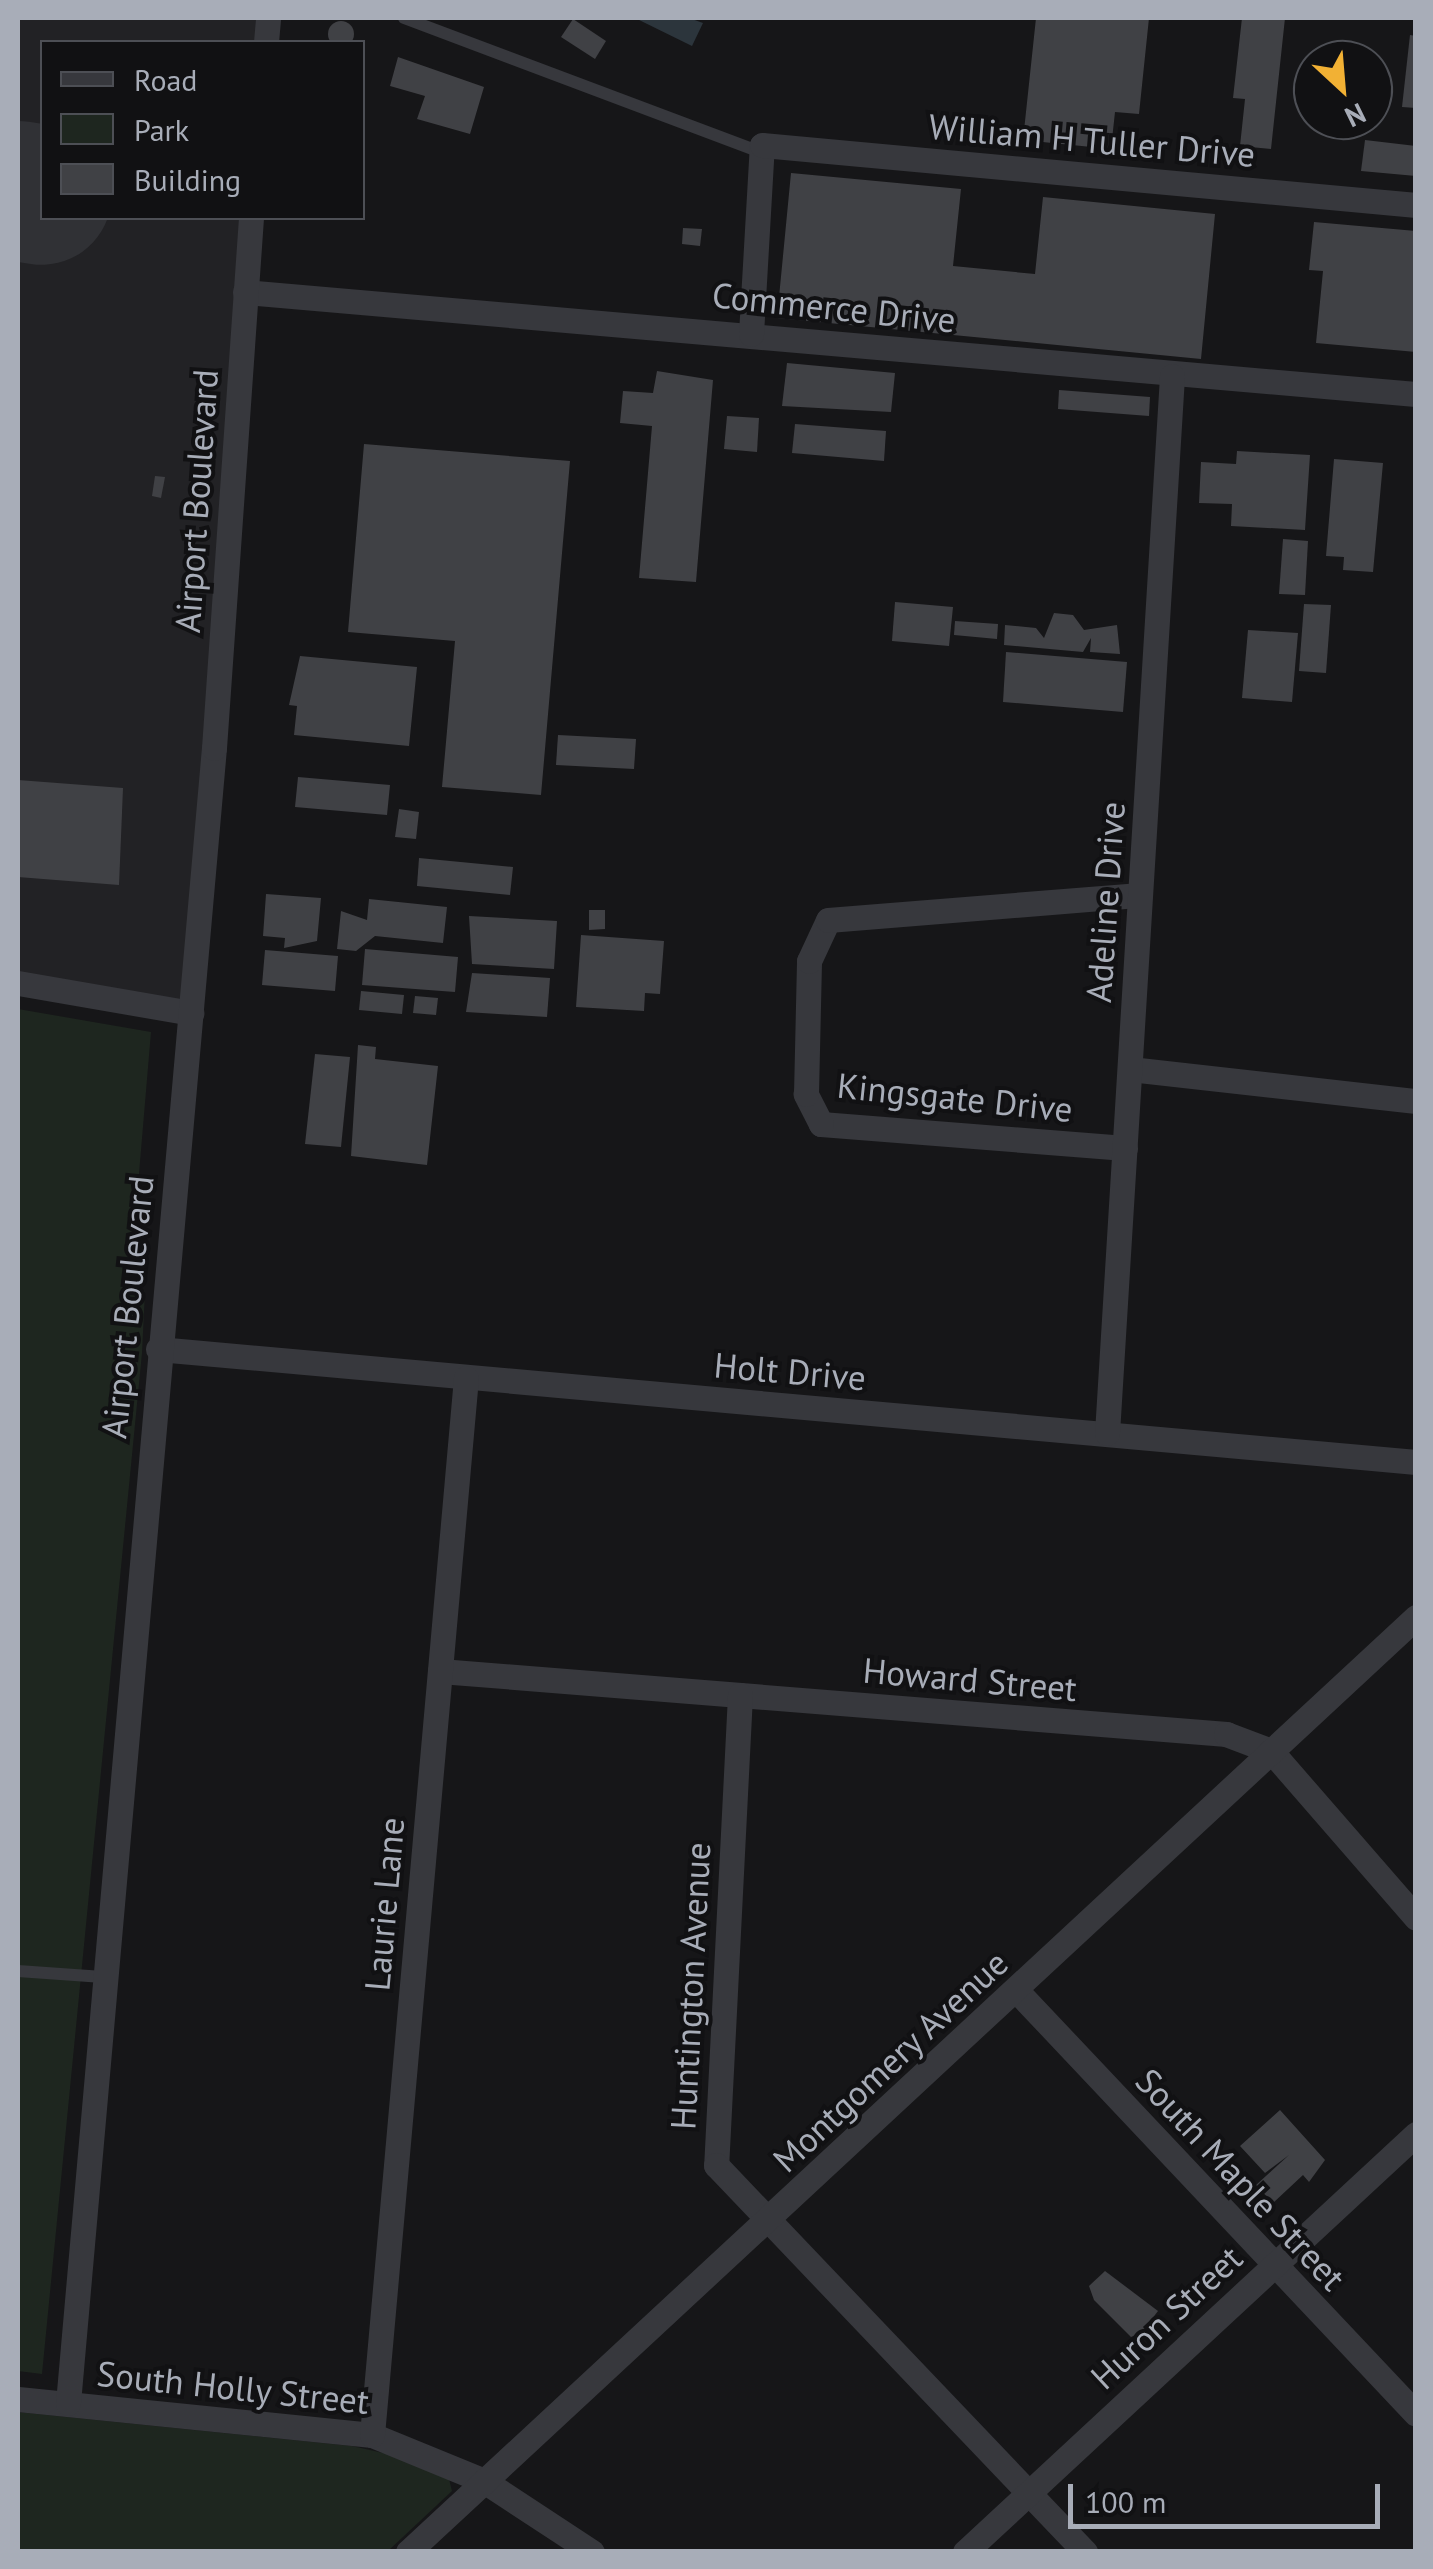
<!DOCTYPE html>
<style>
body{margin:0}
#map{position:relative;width:1433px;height:2569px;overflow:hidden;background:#161618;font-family:"PT Sans",sans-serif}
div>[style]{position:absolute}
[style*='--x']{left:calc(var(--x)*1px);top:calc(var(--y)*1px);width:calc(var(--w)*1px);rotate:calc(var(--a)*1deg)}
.built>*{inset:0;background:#222225}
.green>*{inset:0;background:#1e261f}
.water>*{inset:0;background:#2c353c}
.runway>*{height:140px;margin:-70px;padding:0 70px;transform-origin:70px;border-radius:70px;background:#303135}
.building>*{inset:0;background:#404145}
.round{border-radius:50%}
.lane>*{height:12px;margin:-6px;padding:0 6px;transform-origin:6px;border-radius:6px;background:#37383d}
.street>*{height:25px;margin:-12.5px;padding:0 12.5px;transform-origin:12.5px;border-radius:12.5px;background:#37383d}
span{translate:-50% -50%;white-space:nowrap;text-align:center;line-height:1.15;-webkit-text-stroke:8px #111113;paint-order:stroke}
.street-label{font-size:35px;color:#a8adb8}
.frame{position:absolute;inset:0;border:20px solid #a8adb8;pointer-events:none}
.legend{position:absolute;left:40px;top:40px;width:325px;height:180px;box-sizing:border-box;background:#111113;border:2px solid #4d4f55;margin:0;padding:12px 18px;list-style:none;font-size:30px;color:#a8adb8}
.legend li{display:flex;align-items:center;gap:20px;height:50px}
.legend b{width:50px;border:2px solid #4d4f55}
.north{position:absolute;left:1293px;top:40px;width:100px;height:100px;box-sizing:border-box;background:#111113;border:2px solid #4d4f55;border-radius:50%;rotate:154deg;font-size:28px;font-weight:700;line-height:40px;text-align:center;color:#a8adb8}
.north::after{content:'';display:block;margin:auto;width:35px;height:45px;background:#f2b134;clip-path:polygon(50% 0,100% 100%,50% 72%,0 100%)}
.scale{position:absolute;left:1068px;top:2484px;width:312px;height:45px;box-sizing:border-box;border:5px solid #a8adb8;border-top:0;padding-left:12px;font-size:30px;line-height:35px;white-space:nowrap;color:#a8adb8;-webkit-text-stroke:8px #111113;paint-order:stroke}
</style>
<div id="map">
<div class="built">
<div style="clip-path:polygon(18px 18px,268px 18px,266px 42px,42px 42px,42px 218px,251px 218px,191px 1013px,18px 983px)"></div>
</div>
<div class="green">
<div style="clip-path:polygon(18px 1009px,151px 1032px,130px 1280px,145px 1291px,142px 1353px,42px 2374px,18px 2371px)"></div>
<div style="clip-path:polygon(18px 2412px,352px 2446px,401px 2457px,449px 2479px,452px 2491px,388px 2551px,18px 2551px)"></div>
</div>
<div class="water">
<div style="clip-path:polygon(635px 18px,689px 18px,703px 23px,692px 46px)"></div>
</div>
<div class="runway">
<div style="--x:18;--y:191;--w:24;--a:9"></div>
</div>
<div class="building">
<div style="clip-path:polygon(1036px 18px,1149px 18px,1139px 114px,1115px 112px,1111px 149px,1023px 140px)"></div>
<div style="clip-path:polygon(1242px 18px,1285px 18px,1271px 149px,1240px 146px,1245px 99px,1233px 98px)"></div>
<div style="clip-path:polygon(573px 19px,606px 41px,595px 59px,561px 37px)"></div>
<div class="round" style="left:328px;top:21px;width:26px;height:26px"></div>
<div style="clip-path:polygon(1410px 35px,1416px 36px,1416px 108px,1402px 107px)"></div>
<div style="clip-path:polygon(398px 57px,484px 87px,470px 134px,417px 119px,425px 96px,390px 86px)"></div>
<div style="clip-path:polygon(1365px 140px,1416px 146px,1416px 176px,1361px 171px)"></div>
<div style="clip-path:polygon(791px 173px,961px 189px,953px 266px,1035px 274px,1043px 197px,1215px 214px,1201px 359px,777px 318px)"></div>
<div style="clip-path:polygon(1314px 222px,1416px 231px,1416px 352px,1316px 343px,1323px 271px,1309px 270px)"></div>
<div style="clip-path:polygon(683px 228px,702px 229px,700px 246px,682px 244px)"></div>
<div style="clip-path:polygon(787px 363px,895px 373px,891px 412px,782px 406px)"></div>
<div style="clip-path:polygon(657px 371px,713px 380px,696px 582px,639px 578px,652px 426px,620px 423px,623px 391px,653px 393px)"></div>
<div style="clip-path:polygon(1059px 390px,1150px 397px,1149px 416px,1058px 409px)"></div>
<div style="clip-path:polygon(727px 416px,759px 418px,757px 452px,724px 449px)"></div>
<div style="clip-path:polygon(795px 424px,886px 431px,884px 461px,792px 453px)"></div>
<div style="clip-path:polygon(364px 444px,570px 461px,541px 795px,442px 787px,455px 641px,348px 632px)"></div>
<div style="clip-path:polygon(1237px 451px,1310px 455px,1305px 530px,1231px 526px,1232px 504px,1199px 503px,1201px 462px,1236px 464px)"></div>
<div style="clip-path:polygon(1334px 459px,1383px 463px,1373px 572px,1343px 570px,1344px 557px,1326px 556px)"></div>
<div style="clip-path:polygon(155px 476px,165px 477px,161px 498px,152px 496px)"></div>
<div style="clip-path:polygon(1283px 539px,1308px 541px,1305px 595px,1279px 594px)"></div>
<div style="clip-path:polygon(895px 602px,953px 607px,949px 646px,892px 641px)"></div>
<div style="clip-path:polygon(1304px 604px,1331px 605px,1326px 673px,1299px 671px)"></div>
<div style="clip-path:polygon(1054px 613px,1073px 615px,1084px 630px,1117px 625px,1120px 654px,1090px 652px,1091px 638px,1083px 652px,1004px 645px,1005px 625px,1036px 628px,1044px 638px)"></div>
<div style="clip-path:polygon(955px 621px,998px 624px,997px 639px,954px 635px)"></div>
<div style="clip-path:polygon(1248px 630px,1298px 633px,1292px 702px,1242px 698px)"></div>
<div style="clip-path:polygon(1006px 652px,1127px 662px,1123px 712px,1003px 702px)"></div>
<div style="clip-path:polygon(300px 656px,417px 667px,409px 746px,294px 735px,297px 706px,289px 705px)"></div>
<div style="clip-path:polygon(558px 735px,636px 739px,634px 769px,556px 765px)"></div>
<div style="clip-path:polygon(298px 777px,390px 785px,387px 815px,295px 807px)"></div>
<div style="clip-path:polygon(18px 780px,123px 788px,119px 885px,18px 877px)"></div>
<div style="clip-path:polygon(399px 809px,419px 812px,416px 839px,395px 837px)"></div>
<div style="clip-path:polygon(419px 858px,513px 867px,510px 895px,417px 886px)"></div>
<div style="clip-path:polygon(266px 894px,321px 898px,317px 941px,284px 948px,285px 938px,263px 936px)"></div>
<div style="clip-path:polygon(369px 899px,447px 907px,443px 943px,375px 936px,356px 951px,337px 949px,341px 911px,367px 920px)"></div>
<div style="clip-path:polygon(589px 910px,605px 910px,605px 929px,589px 930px)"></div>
<div style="clip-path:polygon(469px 916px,557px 921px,554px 969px,472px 964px)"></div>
<div style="clip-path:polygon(581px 935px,664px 941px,660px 994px,645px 993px,644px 1011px,576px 1007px)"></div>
<div style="clip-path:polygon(365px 949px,458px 957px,455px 992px,362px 985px)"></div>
<div style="clip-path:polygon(265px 950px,338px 956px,335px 991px,262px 985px)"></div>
<div style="clip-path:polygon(472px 973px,550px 978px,547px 1017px,466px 1012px)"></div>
<div style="clip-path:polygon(361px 991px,404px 995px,402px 1014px,359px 1010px)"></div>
<div style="clip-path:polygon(415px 996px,438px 998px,436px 1015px,413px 1013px)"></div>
<div style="clip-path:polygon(358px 1045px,376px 1047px,375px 1059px,438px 1066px,427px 1165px,351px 1156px)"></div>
<div style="clip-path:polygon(315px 1054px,350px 1057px,341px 1147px,305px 1144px)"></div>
<div style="clip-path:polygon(1280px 2110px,1325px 2160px,1309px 2182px,1303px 2175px,1273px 2203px,1256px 2185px,1289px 2155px,1265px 2173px,1240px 2146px)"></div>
<div style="clip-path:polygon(1105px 2271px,1158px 2311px,1142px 2332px,1131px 2337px,1094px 2300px,1089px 2286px)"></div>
</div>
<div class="lane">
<div style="--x:404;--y:18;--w:381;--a:20.6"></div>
<div style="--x:18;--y:1971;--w:85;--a:4"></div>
</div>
<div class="street">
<div style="--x:266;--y:42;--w:24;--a:-85"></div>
<div style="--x:245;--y:292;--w:1175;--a:4.98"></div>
<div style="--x:751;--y:334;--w:189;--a:-86.7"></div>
<div style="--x:762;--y:145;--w:657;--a:5.24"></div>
<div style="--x:18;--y:983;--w:176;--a:9.8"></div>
<div style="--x:1130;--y:1069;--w:288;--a:6.4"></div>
<div style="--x:1125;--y:1148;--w:305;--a:-175.5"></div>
<div style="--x:821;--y:1124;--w:34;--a:-117"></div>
<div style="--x:806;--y:1094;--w:133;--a:-88.7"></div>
<div style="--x:809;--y:961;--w:45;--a:-65.1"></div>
<div style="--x:828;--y:920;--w:313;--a:-4.6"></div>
<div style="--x:158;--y:1349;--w:1263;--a:5.13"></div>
<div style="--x:1107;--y:1433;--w:1059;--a:-86.48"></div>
<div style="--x:440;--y:1671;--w:789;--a:4.58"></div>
<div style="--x:1226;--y:1734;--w:48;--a:20.7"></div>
<div style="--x:1271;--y:1751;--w:221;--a:49"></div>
<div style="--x:740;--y:1695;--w:471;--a:92.9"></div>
<div style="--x:716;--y:2165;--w:535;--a:46.36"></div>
<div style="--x:1017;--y:1991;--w:581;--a:46.67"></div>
<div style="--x:18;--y:2399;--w:356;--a:5.8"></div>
<div style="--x:372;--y:2435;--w:121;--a:22.3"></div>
<div style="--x:484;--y:2481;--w:129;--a:33.3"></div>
<div style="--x:68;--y:2403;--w:1661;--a:-84.96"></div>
<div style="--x:214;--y:748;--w:531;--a:-86.01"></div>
<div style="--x:372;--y:2435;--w:1061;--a:-84.92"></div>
<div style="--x:408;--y:2552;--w:1375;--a:-42.85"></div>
<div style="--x:965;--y:2552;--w:615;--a:-42.83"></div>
</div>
<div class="street-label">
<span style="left:1092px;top:140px;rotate:5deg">William H Tuller Drive</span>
<span style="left:834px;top:307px;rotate:6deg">Commerce Drive</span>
<span style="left:196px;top:501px;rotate:-86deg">Airport Boulevard</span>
<span style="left:1105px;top:902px;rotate:-86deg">Adeline Drive</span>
<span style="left:955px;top:1097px;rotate:6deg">Kingsgate Drive</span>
<span style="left:127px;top:1307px;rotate:-84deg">Airport Boulevard</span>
<span style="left:790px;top:1371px;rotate:5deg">Holt Drive</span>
<span style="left:970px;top:1679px;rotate:5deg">Howard Street</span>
<span style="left:384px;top:1904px;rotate:-85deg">Laurie Lane</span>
<span style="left:690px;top:1986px;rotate:-87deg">Huntington Avenue</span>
<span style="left:890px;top:2061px;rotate:-43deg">Montgomery Avenue</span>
<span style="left:1241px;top:2179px;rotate:47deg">South Maple Street</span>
<span style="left:1166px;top:2317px;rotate:-43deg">Huron Street</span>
<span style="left:233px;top:2387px;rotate:6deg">South Holly Street</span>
</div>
<div class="frame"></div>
<ul class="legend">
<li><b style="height:12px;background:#37383d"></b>Road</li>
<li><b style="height:28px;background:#1e261f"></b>Park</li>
<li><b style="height:28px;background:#404145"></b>Building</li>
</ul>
<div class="north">N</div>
<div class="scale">100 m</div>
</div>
